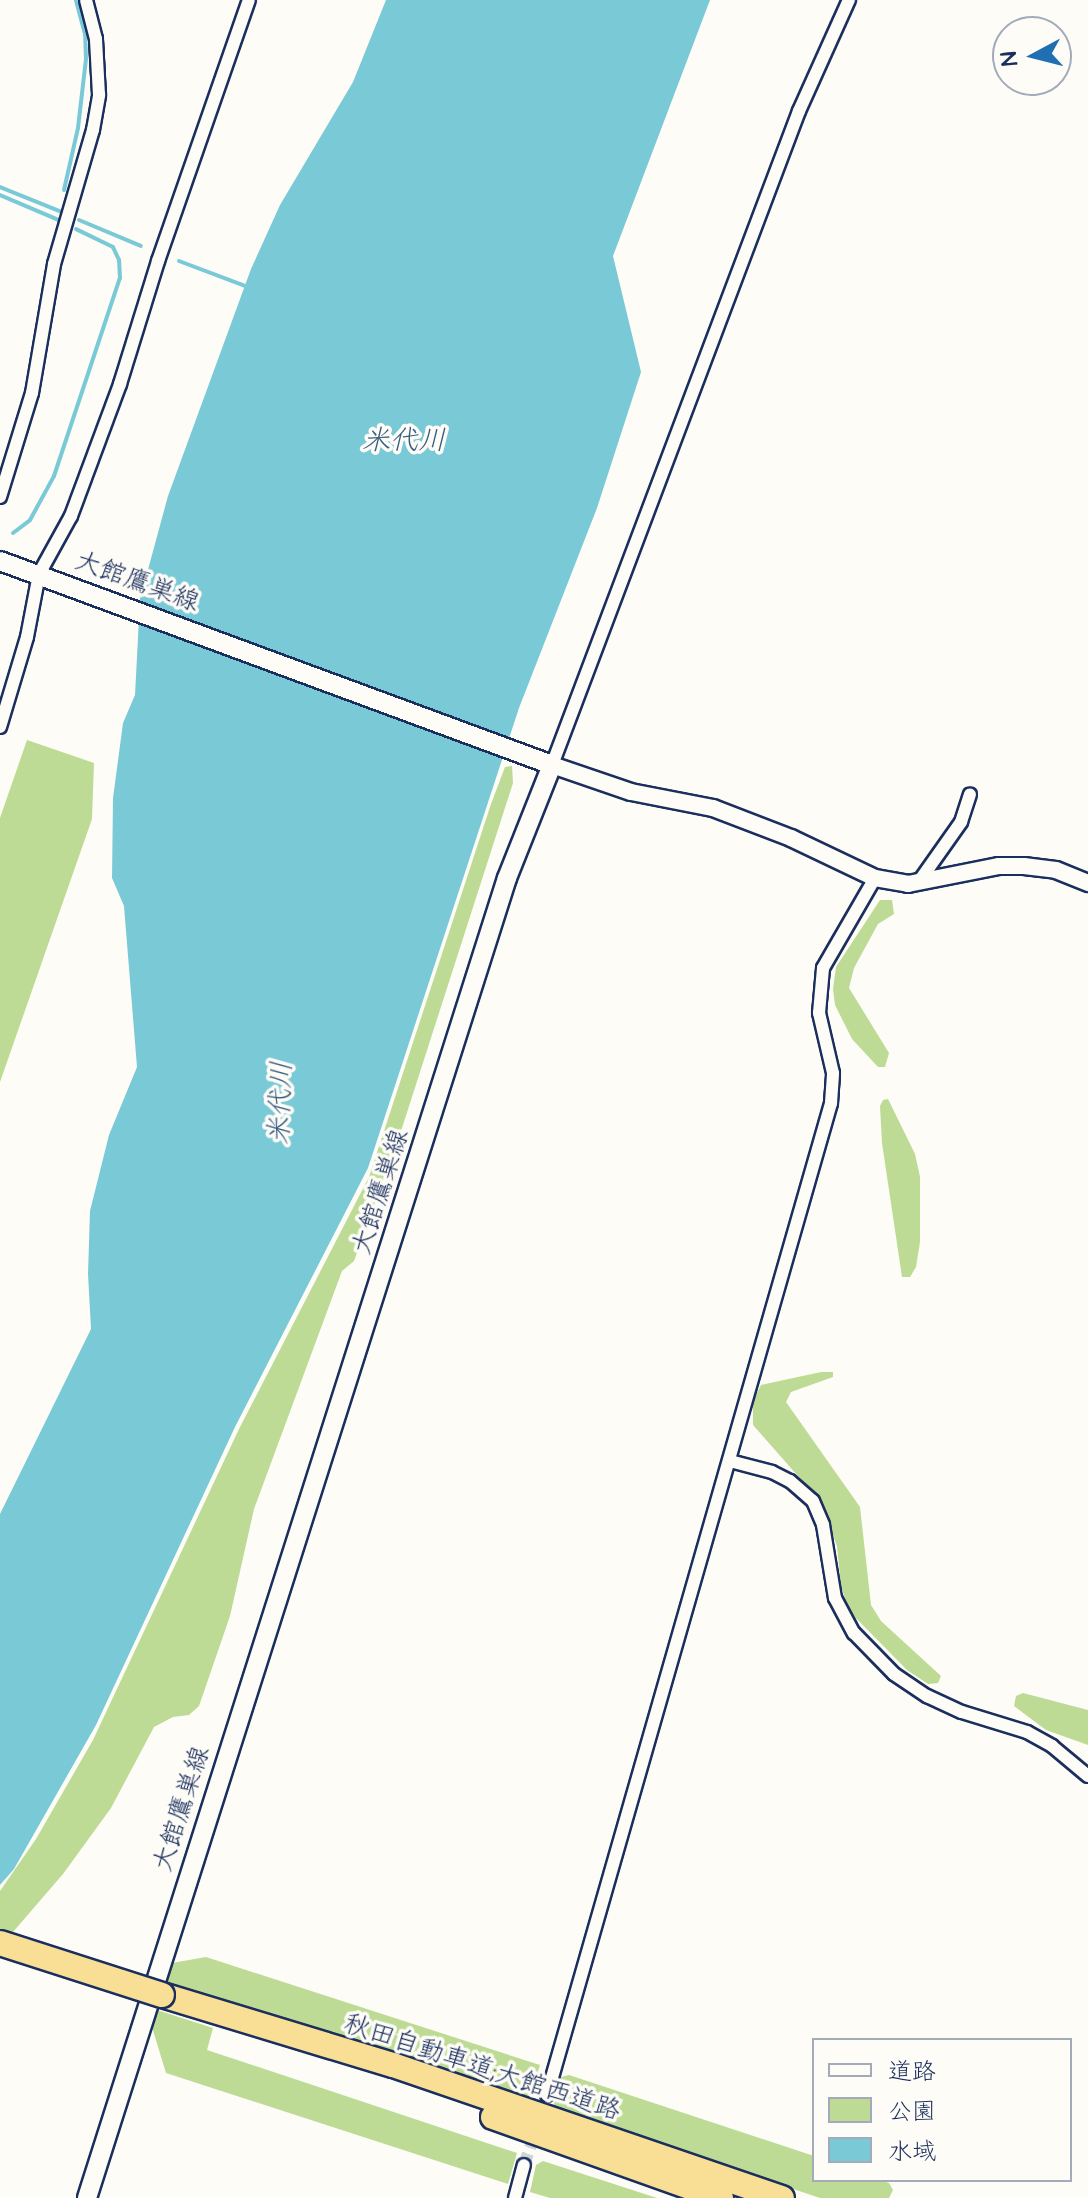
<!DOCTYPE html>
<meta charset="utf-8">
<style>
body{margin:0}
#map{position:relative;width:1088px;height:2198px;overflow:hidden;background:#fdfcf7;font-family:"Architects Daughter","Klee One",sans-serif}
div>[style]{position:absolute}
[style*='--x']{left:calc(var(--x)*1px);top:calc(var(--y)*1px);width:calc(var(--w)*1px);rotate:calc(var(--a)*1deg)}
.green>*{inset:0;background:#bddb94}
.water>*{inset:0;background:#7ac9d7}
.stream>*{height:4px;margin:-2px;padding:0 2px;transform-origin:2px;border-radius:2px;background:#7ac9d7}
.minor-tunnel>*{height:12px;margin-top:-6px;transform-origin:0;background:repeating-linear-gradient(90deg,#d0d3d8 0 12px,transparent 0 18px)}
.roads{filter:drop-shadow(2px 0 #1b2f5e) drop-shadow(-2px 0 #1b2f5e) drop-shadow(0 2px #1b2f5e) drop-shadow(0 -2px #1b2f5e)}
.minor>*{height:12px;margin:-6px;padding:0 6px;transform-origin:6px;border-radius:6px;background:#fdfcf7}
.tertiary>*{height:16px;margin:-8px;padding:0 8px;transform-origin:8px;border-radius:8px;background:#fdfcf7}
.secondary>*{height:18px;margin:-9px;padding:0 9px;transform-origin:9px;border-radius:9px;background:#fdfcf7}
.motorway>*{height:24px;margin:-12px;padding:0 12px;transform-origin:12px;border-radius:12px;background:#f9df96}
.bridges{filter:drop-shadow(2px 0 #1b2f5e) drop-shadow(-2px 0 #1b2f5e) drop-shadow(0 2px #1b2f5e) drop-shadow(0 -2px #1b2f5e)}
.motorway-bridge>*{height:24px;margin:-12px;padding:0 12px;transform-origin:12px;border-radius:12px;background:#f9df96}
span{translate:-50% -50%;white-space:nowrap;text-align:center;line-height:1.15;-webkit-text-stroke:7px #fdfcf7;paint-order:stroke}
.street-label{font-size:26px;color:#1b2f5e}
.water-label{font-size:28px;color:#385d82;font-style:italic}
.legend{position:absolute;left:812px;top:2038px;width:260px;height:144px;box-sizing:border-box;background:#fdfcf7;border:2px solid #a3aaba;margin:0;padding:10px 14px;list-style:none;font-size:24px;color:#1b2f5e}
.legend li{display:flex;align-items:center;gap:16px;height:40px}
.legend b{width:40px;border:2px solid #a3aaba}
.north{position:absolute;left:992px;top:16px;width:80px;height:80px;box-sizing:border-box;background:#fdfcf7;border:2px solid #a3aaba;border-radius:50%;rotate:263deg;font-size:22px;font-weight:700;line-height:32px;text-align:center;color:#1b2f5e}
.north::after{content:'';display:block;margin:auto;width:28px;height:36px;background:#1f6fb2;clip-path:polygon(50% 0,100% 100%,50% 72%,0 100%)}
</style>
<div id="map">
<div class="green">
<div style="clip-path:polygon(27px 740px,94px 763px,92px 819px,0 1082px,0 818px)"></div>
<div style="clip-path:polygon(512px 766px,513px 783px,402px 1128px,354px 1261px,342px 1271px,254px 1509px,230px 1616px,199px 1706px,189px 1715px,173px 1717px,154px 1727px,111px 1808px,63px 1874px,13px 1932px,0 1930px,0 1891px,36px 1839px,93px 1740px,239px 1429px,369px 1177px,491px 804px,505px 767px)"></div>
<div style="clip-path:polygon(880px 900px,892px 900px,894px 914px,878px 924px,854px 968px,849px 988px,889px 1053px,885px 1067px,878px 1067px,852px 1039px,835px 1005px,833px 989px,836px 967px)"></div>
<div style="clip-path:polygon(888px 1099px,915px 1154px,920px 1177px,920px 1242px,916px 1267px,910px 1277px,902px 1277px,882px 1143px,880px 1106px,883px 1100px)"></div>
<div style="clip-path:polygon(821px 1372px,833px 1372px,833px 1377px,791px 1392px,786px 1402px,860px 1507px,871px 1605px,881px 1621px,941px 1676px,938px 1683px,928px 1684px,907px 1670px,850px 1612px,841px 1587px,837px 1546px,820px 1501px,753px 1425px,753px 1401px,761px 1385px)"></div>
<div style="clip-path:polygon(1023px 1693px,1088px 1710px,1088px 1745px,1046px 1730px,1014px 1706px,1016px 1696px)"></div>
<div style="clip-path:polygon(206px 1957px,540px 2065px,529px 2102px,165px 1984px,172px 1963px)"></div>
<div style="clip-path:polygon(157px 2010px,213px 2028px,207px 2050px,517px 2153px,508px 2184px,166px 2073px,152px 2027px)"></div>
<div style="clip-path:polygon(569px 2075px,814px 2156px,814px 2180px,880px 2180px,889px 2183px,893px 2190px,889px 2198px,820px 2198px,553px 2108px,561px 2077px)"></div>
<div style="clip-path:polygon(543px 2161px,657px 2198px,550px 2198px,530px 2192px,536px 2165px)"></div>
</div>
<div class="water">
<div style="clip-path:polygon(386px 0,710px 0,613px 256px,641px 372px,597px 508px,519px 708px,368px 1168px,235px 1427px,96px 1725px,14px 1869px,0 1885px,0 1514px,91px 1329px,88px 1274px,90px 1211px,109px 1135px,137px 1067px,124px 906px,112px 878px,113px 798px,123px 723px,135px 695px,140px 599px,168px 496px,251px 269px,280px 205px,353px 82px)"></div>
</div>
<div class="stream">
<div style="--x:0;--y:187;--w:67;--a:22"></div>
<div style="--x:64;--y:190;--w:64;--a:-77.3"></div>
<div style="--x:78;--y:128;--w:69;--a:-83.4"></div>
<div style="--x:86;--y:59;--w:25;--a:-92"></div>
<div style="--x:85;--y:34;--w:35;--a:-105"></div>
<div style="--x:0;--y:195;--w:66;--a:23.1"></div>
<div style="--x:79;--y:220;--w:67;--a:22.8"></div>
<div style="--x:179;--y:261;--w:74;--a:20.6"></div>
<div style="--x:13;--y:533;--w:21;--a:-37"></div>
<div style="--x:30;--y:520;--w:50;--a:-61.4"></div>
<div style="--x:54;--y:476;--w:209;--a:-71.6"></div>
<div style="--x:120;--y:278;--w:18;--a:-93"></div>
<div style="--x:119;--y:260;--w:14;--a:-115"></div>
<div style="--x:113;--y:247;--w:41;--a:-154.1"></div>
</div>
<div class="minor-tunnel">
<div style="--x:524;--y:2165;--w:37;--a:-71"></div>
</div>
<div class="roads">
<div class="minor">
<div style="--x:0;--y:497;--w:109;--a:-72.9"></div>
<div style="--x:32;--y:393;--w:131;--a:-80.3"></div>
<div style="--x:54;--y:264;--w:140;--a:-73.8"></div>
<div style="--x:93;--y:130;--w:36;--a:-80"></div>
<div style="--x:99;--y:95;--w:56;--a:-93.1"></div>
<div style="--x:96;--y:39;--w:40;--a:-104.4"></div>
<div style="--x:0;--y:727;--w:94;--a:-73.3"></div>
<div style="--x:27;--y:637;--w:64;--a:-79.2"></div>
<div style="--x:39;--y:574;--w:66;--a:-61.1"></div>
<div style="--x:71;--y:516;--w:141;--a:-69.6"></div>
<div style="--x:120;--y:384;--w:129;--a:-72.8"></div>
<div style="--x:158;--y:261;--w:276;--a:-70.8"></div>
<div style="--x:552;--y:765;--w:699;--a:-69.31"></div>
<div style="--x:799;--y:111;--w:122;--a:-65.8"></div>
<div style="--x:918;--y:883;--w:75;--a:-54.8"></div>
<div style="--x:961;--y:822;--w:29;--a:-72"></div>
<div style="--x:730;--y:1461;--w:43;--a:14.7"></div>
<div style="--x:772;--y:1472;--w:20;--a:27"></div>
<div style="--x:790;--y:1481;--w:30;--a:41"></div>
<div style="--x:813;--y:1501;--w:26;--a:67"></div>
<div style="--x:823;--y:1525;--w:74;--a:80.7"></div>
<div style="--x:835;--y:1598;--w:40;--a:62"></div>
<div style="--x:854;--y:1633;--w:57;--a:45.7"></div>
<div style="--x:894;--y:1674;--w:40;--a:34"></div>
<div style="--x:927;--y:1696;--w:38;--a:25"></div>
<div style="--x:962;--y:1712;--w:68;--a:17.1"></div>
<div style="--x:1027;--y:1732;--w:29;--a:29"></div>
<div style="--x:1052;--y:1746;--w:47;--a:39.8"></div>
<div style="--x:547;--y:2095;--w:1032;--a:-74.02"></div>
<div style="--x:831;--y:1103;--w:30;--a:-86"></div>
<div style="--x:833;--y:1073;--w:62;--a:-103.1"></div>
<div style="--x:819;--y:1013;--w:45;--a:-84.9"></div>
<div style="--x:823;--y:968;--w:104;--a:-60"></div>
<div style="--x:515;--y:2198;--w:34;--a:-75"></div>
</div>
<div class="tertiary">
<div style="--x:552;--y:765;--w:83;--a:18.9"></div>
<div style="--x:631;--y:792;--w:84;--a:11"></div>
<div style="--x:713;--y:808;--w:84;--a:21"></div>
<div style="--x:791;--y:838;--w:93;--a:25.5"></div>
<div style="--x:875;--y:878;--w:34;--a:10"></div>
<div style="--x:908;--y:884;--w:93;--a:-11.2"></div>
<div style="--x:999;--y:866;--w:25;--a:0"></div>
<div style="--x:1024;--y:866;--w:32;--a:7"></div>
<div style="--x:1056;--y:870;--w:35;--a:22"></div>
</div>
<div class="secondary">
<div style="--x:0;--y:561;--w:588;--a:20.28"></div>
<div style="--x:552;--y:765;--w:122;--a:111.7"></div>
<div style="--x:507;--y:878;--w:1385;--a:107.65"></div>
</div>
<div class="motorway">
<div style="--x:162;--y:1995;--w:241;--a:16.9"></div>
<div style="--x:393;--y:2065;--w:411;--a:18.9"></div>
<div style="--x:493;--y:2117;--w:242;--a:19.6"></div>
</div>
</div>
<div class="bridges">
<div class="motorway-bridge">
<div style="--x:0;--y:1943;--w:170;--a:17.8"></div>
</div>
</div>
<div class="street-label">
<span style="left:137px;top:582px;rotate:20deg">大館鷹巣線</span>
<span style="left:381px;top:1192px;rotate:-72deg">大館鷹巣線</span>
<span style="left:182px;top:1809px;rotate:-72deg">大館鷹巣線</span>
<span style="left:482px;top:2068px;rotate:18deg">秋田自動車道;大館西道路</span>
</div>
<div class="water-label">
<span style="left:404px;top:441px">米代川</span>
<span style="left:281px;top:1103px;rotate:-88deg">米代川</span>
</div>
<ul class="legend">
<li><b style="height:10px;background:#fdfcf7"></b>道路</li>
<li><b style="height:22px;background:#bddb94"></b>公園</li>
<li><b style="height:22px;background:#7ac9d7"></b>水域</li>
</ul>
<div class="north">N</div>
</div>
